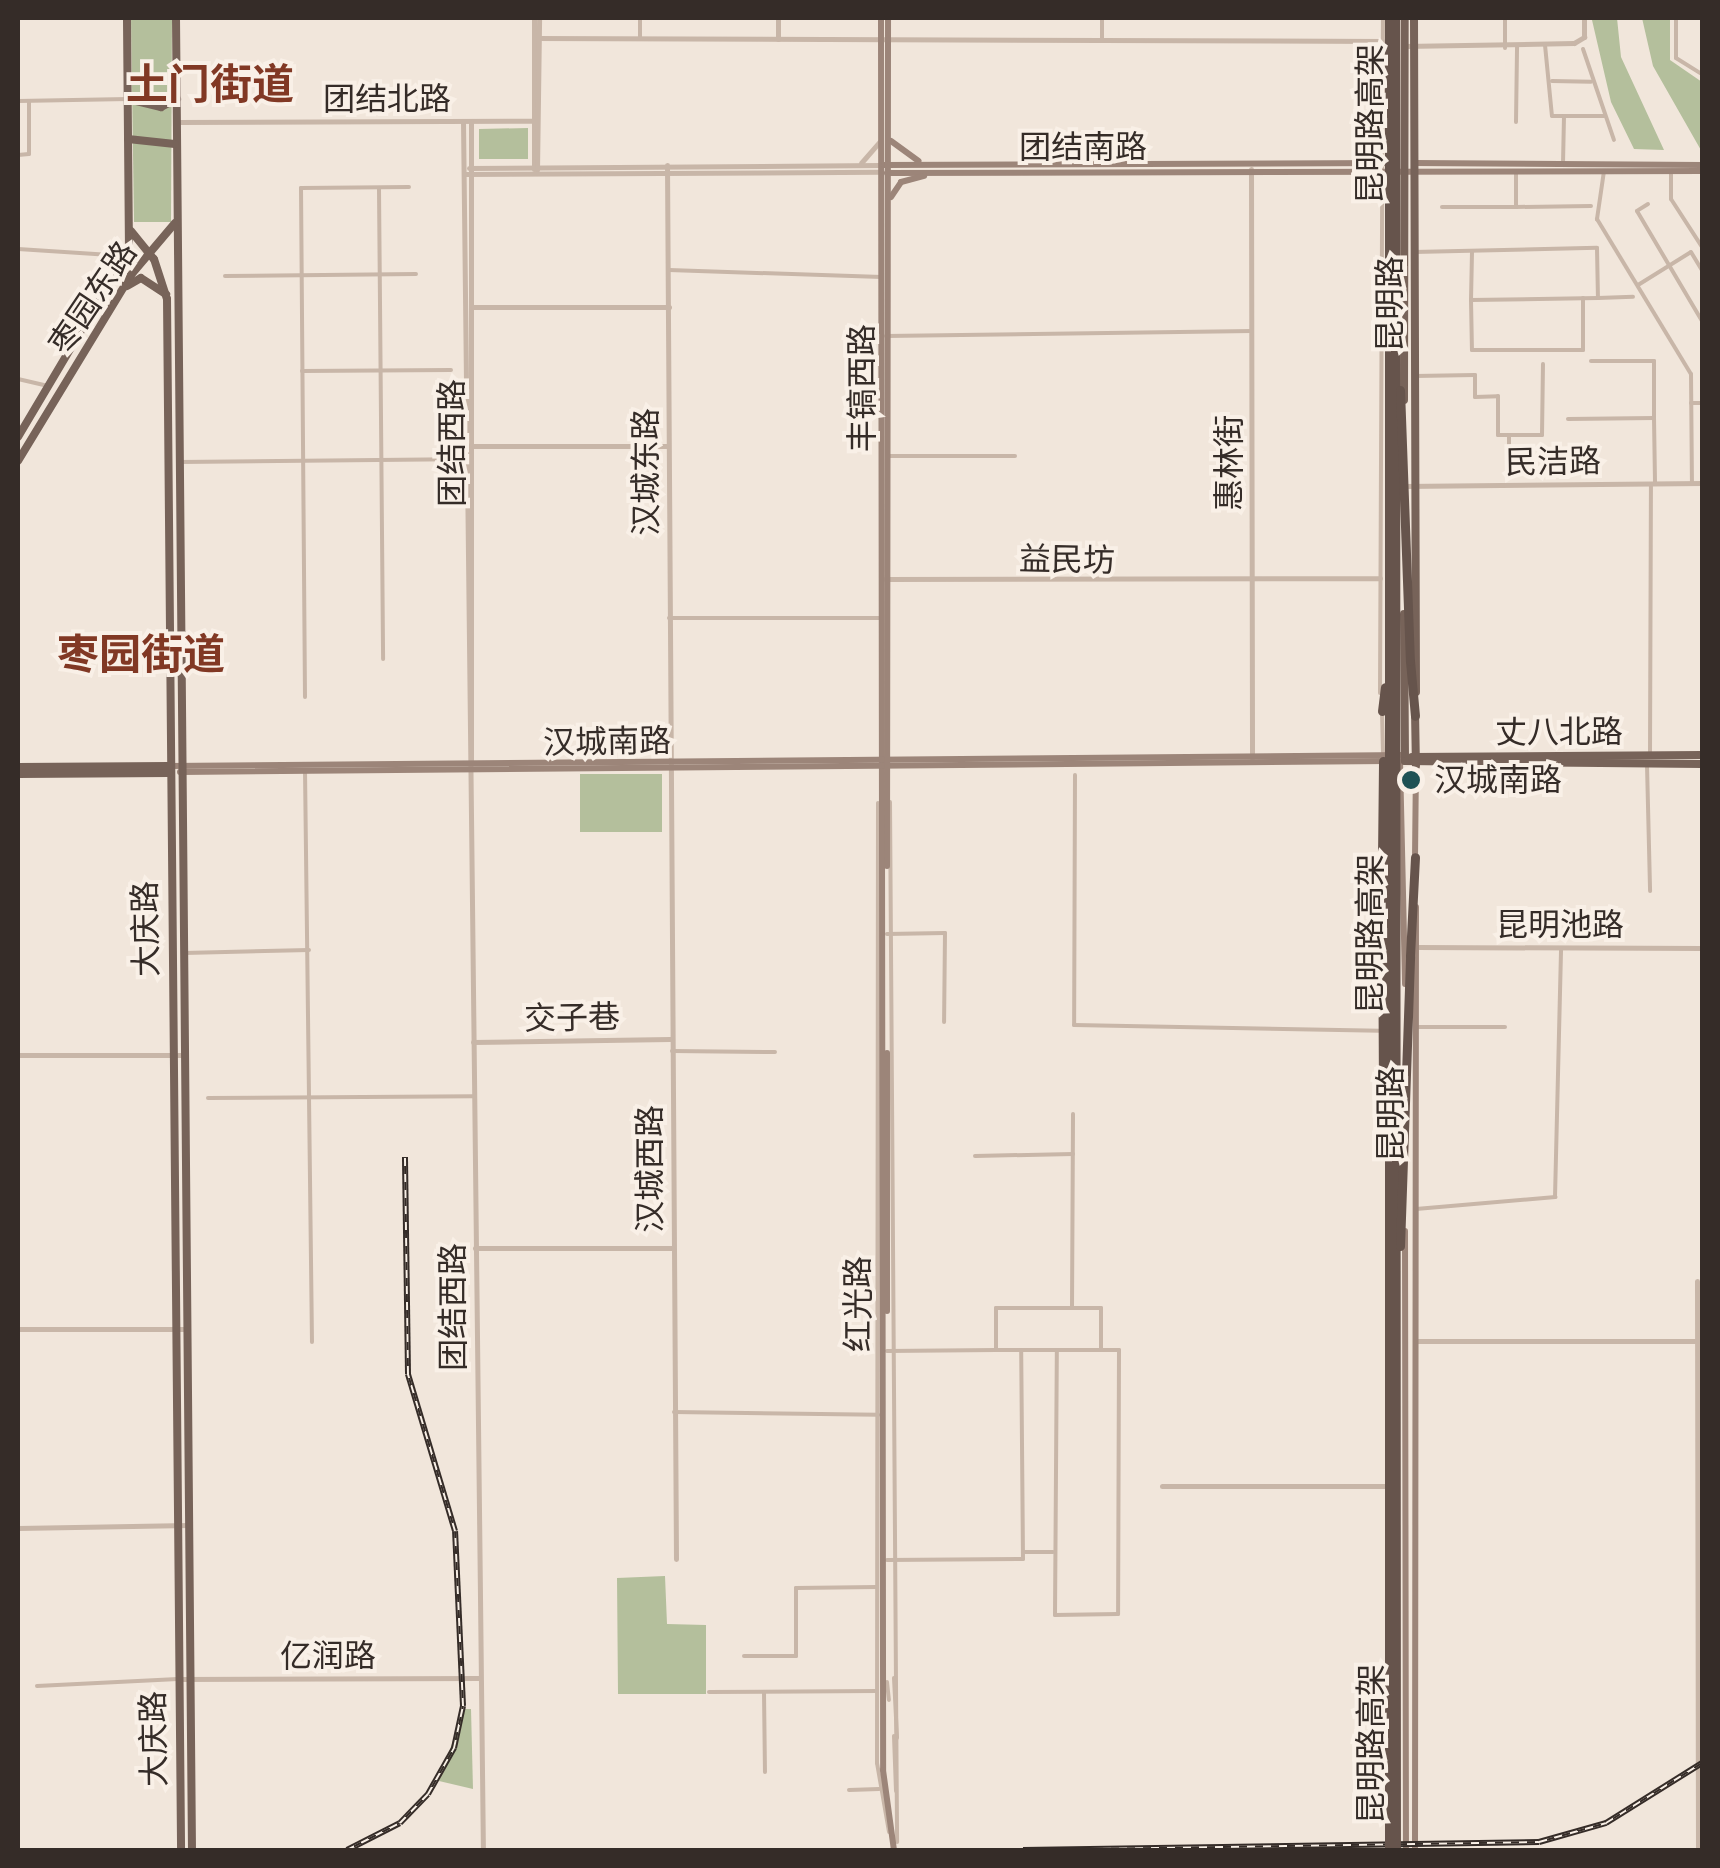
<!DOCTYPE html>
<meta charset="utf-8">
<style>
body{margin:0}
#map{position:relative;width:1720px;height:1868px;overflow:hidden;background:#f1e6db;font-family:"Work Sans","Noto Sans SC",sans-serif}
div>[style]{position:absolute}
[style*='--x']{left:calc(var(--x)*1px);top:calc(var(--y)*1px);width:calc(var(--w)*1px);rotate:calc(var(--a)*1deg)}
.green>*{inset:0;background:#b4bf9c}
.minor>*{height:4px;margin:-2px;padding:0 2px;transform-origin:2px;border-radius:2px;background:#c8b6a8}
.tertiary>*{height:5px;margin:-2.5px;padding:0 2.5px;transform-origin:2.5px;border-radius:2.5px;background:#c8b6a8}
.secondary>*{height:6px;margin:-3px;padding:0 3px;transform-origin:3px;border-radius:3px;background:#9c8579}
.primary>*{height:8px;margin:-4px;padding:0 4px;transform-origin:4px;border-radius:4px;background:#776359}
.trunk>*{height:9px;margin:-4.5px;padding:0 4.5px;transform-origin:4.5px;border-radius:4.5px;background:#66544c}
.rail>*{height:6px;margin-top:-3px;transform-origin:0;background:repeating-linear-gradient(90deg,#f9f0e7 0 8px,#352c28 0 16px);box-sizing:border-box;border-block:2px solid #352c28}
.trunk-bridge>*{height:9px;margin:-4.5px;padding:0 4.5px;transform-origin:4.5px;border-radius:4.5px;background:#66544c}
.dots>*{width:28px;height:28px;translate:-50% -50%;box-sizing:border-box;border:5px solid #f9f0e7;border-radius:50%}
span{translate:-50% -50%;white-space:nowrap;text-align:center;line-height:1.15;-webkit-text-stroke:8px #f9f0e7;paint-order:stroke}
.street-label{font-size:32px;color:#352c28}
.poi-label{font-size:32px;color:#352c28}
.left{translate:0 -50%;text-align:left}
.district-label{font-size:42px;color:#813824;font-weight:700}
.frame{position:absolute;inset:0;border:20px solid #352c28;pointer-events:none}
</style>
<div id="map">
<div class="green">
<div style="clip-path:polygon(131px 18px,172px 18px,171px 222px,134px 222px)"></div>
<div style="clip-path:polygon(1617px 18px,1621px 57px,1664px 150px,1634px 149px,1611px 102px,1592px 20px)"></div>
<div style="clip-path:polygon(1642px 18px,1670px 18px,1670px 60px,1702px 82px,1702px 152px,1653px 66px)"></div>
<div style="clip-path:polygon(528px 128px,528px 159px,479px 159px,479px 129px)"></div>
<div style="clip-path:polygon(580px 774px,662px 774px,662px 832px,580px 832px)"></div>
<div style="clip-path:polygon(665px 1576px,667px 1624px,706px 1625px,706px 1694px,618px 1694px,617px 1578px)"></div>
<div style="clip-path:polygon(464px 1709px,471px 1709px,473px 1789px,439px 1781px)"></div>
</div>
<div class="minor">
<div style="--x:640;--y:18;--w:20;--a:90"></div>
<div style="--x:1676;--y:18;--w:40;--a:90"></div>
<div style="--x:1676;--y:58;--w:31;--a:32"></div>
<div style="--x:1102;--y:39;--w:21;--a:-90"></div>
<div style="--x:1545;--y:45;--w:71;--a:84.4"></div>
<div style="--x:1552;--y:116;--w:12;--a:0"></div>
<div style="--x:1564;--y:116;--w:49;--a:91.2"></div>
<div style="--x:1505;--y:48;--w:30;--a:-90"></div>
<div style="--x:1583;--y:49;--w:96;--a:71.2"></div>
<div style="--x:1552;--y:81;--w:39;--a:1"></div>
<div style="--x:18;--y:101;--w:110;--a:-1"></div>
<div style="--x:1564;--y:116;--w:40;--a:0"></div>
<div style="--x:1516;--y:122;--w:75;--a:-89.2"></div>
<div style="--x:18;--y:155;--w:11;--a:-5"></div>
<div style="--x:29;--y:154;--w:53;--a:-90"></div>
<div style="--x:1516;--y:171;--w:36;--a:90"></div>
<div style="--x:1516;--y:207;--w:75;--a:-0.8"></div>
<div style="--x:1604;--y:171;--w:49;--a:98.3"></div>
<div style="--x:1597;--y:219;--w:181;--a:58.8"></div>
<div style="--x:1691;--y:374;--w:108;--a:89.5"></div>
<div style="--x:1671;--y:171;--w:28;--a:90"></div>
<div style="--x:1671;--y:199;--w:57;--a:57.1"></div>
<div style="--x:379;--y:189;--w:470;--a:89.5"></div>
<div style="--x:1648;--y:204;--w:13;--a:148"></div>
<div style="--x:1637;--y:211;--w:128;--a:59.4"></div>
<div style="--x:1442;--y:207;--w:74;--a:0"></div>
<div style="--x:18;--y:249;--w:108;--a:3.7"></div>
<div style="--x:1414;--y:252;--w:183;--a:-1.3"></div>
<div style="--x:1597;--y:248;--w:50;--a:88.9"></div>
<div style="--x:1598;--y:298;--w:127;--a:179.1"></div>
<div style="--x:1471;--y:300;--w:49;--a:-88.8"></div>
<div style="--x:669;--y:270;--w:213;--a:1.9"></div>
<div style="--x:225;--y:276;--w:191;--a:-0.6"></div>
<div style="--x:1638;--y:285;--w:62;--a:-31.9"></div>
<div style="--x:1691;--y:252;--w:21;--a:59"></div>
<div style="--x:1598;--y:298;--w:35;--a:-2"></div>
<div style="--x:1471;--y:300;--w:50;--a:88.9"></div>
<div style="--x:1472;--y:350;--w:111;--a:0"></div>
<div style="--x:1583;--y:350;--w:52;--a:-90"></div>
<div style="--x:886;--y:336;--w:366;--a:-0.8"></div>
<div style="--x:1591;--y:361;--w:63;--a:0"></div>
<div style="--x:1654;--y:361;--w:57;--a:90"></div>
<div style="--x:302;--y:371;--w:149;--a:-0.4"></div>
<div style="--x:1415;--y:376;--w:60;--a:-1"></div>
<div style="--x:1475;--y:375;--w:22;--a:90"></div>
<div style="--x:1475;--y:397;--w:23;--a:-2"></div>
<div style="--x:1498;--y:396;--w:39;--a:90"></div>
<div style="--x:1498;--y:435;--w:44;--a:0"></div>
<div style="--x:1542;--y:435;--w:71;--a:-89.2"></div>
<div style="--x:18;--y:379;--w:31;--a:13"></div>
<div style="--x:1691;--y:403;--w:11;--a:0"></div>
<div style="--x:1568;--y:419;--w:86;--a:-0.7"></div>
<div style="--x:1654;--y:418;--w:65;--a:89.1"></div>
<div style="--x:1509;--y:435;--w:33;--a:90"></div>
<div style="--x:888;--y:456;--w:127;--a:0"></div>
<div style="--x:180;--y:462;--w:271;--a:-0.6"></div>
<div style="--x:669;--y:618;--w:211;--a:0"></div>
<div style="--x:1380;--y:693;--w:675;--a:-89.75"></div>
<div style="--x:305;--y:697;--w:509;--a:-90.45"></div>
<div style="--x:301;--y:188;--w:108;--a:-0.5"></div>
<div style="--x:1382;--y:712;--w:41;--a:88.6"></div>
<div style="--x:1650;--y:756;--w:270;--a:-89.8"></div>
<div style="--x:1647;--y:765;--w:126;--a:88.6"></div>
<div style="--x:305;--y:770;--w:572;--a:89.3"></div>
<div style="--x:1075;--y:775;--w:250;--a:90.2"></div>
<div style="--x:1074;--y:1025;--w:306;--a:1.1"></div>
<div style="--x:890;--y:802;--w:1040;--a:89.61"></div>
<div style="--x:878;--y:803;--w:960;--a:90.06"></div>
<div style="--x:877;--y:1763;--w:70;--a:80.1"></div>
<div style="--x:887;--y:934;--w:58;--a:-1"></div>
<div style="--x:945;--y:933;--w:89;--a:90.6"></div>
<div style="--x:184;--y:953;--w:125;--a:-1.4"></div>
<div style="--x:1417;--y:1027;--w:88;--a:0"></div>
<div style="--x:672;--y:1051;--w:103;--a:0.6"></div>
<div style="--x:208;--y:1098;--w:265;--a:-0.4"></div>
<div style="--x:975;--y:1156;--w:98;--a:-1.2"></div>
<div style="--x:1416;--y:1209;--w:140;--a:-4.9"></div>
<div style="--x:1555;--y:1197;--w:247;--a:-88.6"></div>
<div style="--x:1072;--y:1308;--w:194;--a:-89.7"></div>
<div style="--x:996;--y:1350;--w:42;--a:-90"></div>
<div style="--x:996;--y:1308;--w:105;--a:0"></div>
<div style="--x:1101;--y:1308;--w:42;--a:90"></div>
<div style="--x:887;--y:1351;--w:109;--a:-0.5"></div>
<div style="--x:996;--y:1350;--w:123;--a:0"></div>
<div style="--x:1119;--y:1350;--w:264;--a:90.2"></div>
<div style="--x:1118;--y:1614;--w:63;--a:179.1"></div>
<div style="--x:1055;--y:1615;--w:265;--a:-89.6"></div>
<div style="--x:674;--y:1412;--w:204;--a:0.8"></div>
<div style="--x:1023;--y:1552;--w:30;--a:0"></div>
<div style="--x:887;--y:1560;--w:136;--a:-0.4"></div>
<div style="--x:1023;--y:1559;--w:209;--a:-90.5"></div>
<div style="--x:744;--y:1656;--w:52;--a:0"></div>
<div style="--x:796;--y:1656;--w:68;--a:-90"></div>
<div style="--x:796;--y:1588;--w:81;--a:-0.7"></div>
<div style="--x:894;--y:1678;--w:60;--a:87.1"></div>
<div style="--x:887;--y:1682;--w:18;--a:84"></div>
<div style="--x:37;--y:1686;--w:141;--a:-2.8"></div>
<div style="--x:709;--y:1692;--w:168;--a:-0.3"></div>
<div style="--x:764;--y:1692;--w:80;--a:89.3"></div>
<div style="--x:894;--y:1736;--w:55;--a:87.9"></div>
<div style="--x:849;--y:1790;--w:30;--a:-2"></div>
</div>
<div class="tertiary">
<div style="--x:778;--y:18;--w:21;--a:90"></div>
<div style="--x:534;--y:38;--w:849;--a:0.2"></div>
<div style="--x:1404;--y:46;--w:170;--a:-1"></div>
<div style="--x:1574;--y:43;--w:12;--a:-31"></div>
<div style="--x:1584;--y:37;--w:19;--a:-90"></div>
<div style="--x:463;--y:121;--w:1729;--a:89.34"></div>
<div style="--x:177;--y:122;--w:360;--a:-0.2"></div>
<div style="--x:471;--y:122;--w:641;--a:90"></div>
<div style="--x:861;--y:163;--w:28;--a:-49"></div>
<div style="--x:667;--y:165;--w:1394;--a:89.63"></div>
<div style="--x:469;--y:168;--w:412;--a:-0.4"></div>
<div style="--x:534;--y:169;--w:151;--a:-90"></div>
<div style="--x:1251;--y:169;--w:589;--a:89.9"></div>
<div style="--x:537;--y:170;--w:152;--a:-89.2"></div>
<div style="--x:464;--y:174;--w:416;--a:-0.3"></div>
<div style="--x:473;--y:307;--w:196;--a:0"></div>
<div style="--x:474;--y:446;--w:192;--a:0"></div>
<div style="--x:1404;--y:486;--w:298;--a:-0.6"></div>
<div style="--x:885;--y:579;--w:495;--a:-0.1"></div>
<div style="--x:1417;--y:947;--w:285;--a:0.2"></div>
<div style="--x:473;--y:1042;--w:197;--a:-0.9"></div>
<div style="--x:18;--y:1055;--w:167;--a:0"></div>
<div style="--x:475;--y:1248;--w:197;--a:0"></div>
<div style="--x:1697;--y:1281;--w:569;--a:89.9"></div>
<div style="--x:18;--y:1329;--w:169;--a:0"></div>
<div style="--x:1415;--y:1341;--w:287;--a:0"></div>
<div style="--x:1162;--y:1486;--w:225;--a:0"></div>
<div style="--x:18;--y:1528;--w:171;--a:-1"></div>
<div style="--x:178;--y:1679;--w:301;--a:-0.2"></div>
</div>
<div class="secondary">
<div style="--x:881;--y:18;--w:1752;--a:89.93"></div>
<div style="--x:883;--y:1770;--w:81;--a:82.2"></div>
<div style="--x:891;--y:141;--w:34;--a:36"></div>
<div style="--x:1414;--y:163;--w:288;--a:0.4"></div>
<div style="--x:884;--y:165;--w:507;--a:-0.23"></div>
<div style="--x:887;--y:173;--w:815;--a:-0.14"></div>
<div style="--x:891;--y:197;--w:18;--a:-56"></div>
<div style="--x:901;--y:182;--w:24;--a:-15"></div>
<div style="--x:1400;--y:761;--w:223;--a:88.7"></div>
<div style="--x:169;--y:766;--w:1236;--a:-0.51"></div>
<div style="--x:180;--y:772;--w:1207;--a:-0.52"></div>
<div style="--x:1415;--y:859;--w:93;--a:-89.4"></div>
<div style="--x:887;--y:866;--w:848;--a:-89.93"></div>
<div style="--x:1405;--y:1231;--w:619;--a:89.91"></div>
<div style="--x:887;--y:1311;--w:258;--a:-90"></div>
<div style="--x:1415;--y:1850;--w:943;--a:-89.94"></div>
</div>
<div class="primary">
<div style="--x:176;--y:18;--w:1832;--a:89.5"></div>
<div style="--x:1414;--y:18;--w:674;--a:89.83"></div>
<div style="--x:128;--y:99;--w:34;--a:14"></div>
<div style="--x:161;--y:107;--w:18;--a:-27"></div>
<div style="--x:128;--y:139;--w:47;--a:6.1"></div>
<div style="--x:131;--y:231;--w:36;--a:51"></div>
<div style="--x:154;--y:259;--w:42;--a:72"></div>
<div style="--x:167;--y:299;--w:1551;--a:89.48"></div>
<div style="--x:127;--y:286;--w:16;--a:-30"></div>
<div style="--x:141;--y:278;--w:30;--a:33"></div>
<div style="--x:1404;--y:400;--w:382;--a:-89.9"></div>
<div style="--x:18;--y:437;--w:217;--a:-59.3"></div>
<div style="--x:129;--y:250;--w:232;--a:-90.5"></div>
<div style="--x:18;--y:461;--w:218;--a:-58.7"></div>
<div style="--x:131;--y:275;--w:68;--a:-49.8"></div>
<div style="--x:1404;--y:614;--w:147;--a:89.6"></div>
<div style="--x:1405;--y:761;--w:297;--a:0.6"></div>
<div style="--x:1415;--y:711;--w:55;--a:89"></div>
<div style="--x:1412;--y:757;--w:290;--a:-0.4"></div>
<div style="--x:18;--y:767;--w:151;--a:-0.4"></div>
<div style="--x:18;--y:774;--w:151;--a:-0.4"></div>
</div>
<div class="trunk">
<div style="--x:1410;--y:661;--w:55;--a:84.8"></div>
<div style="--x:1382;--y:711;--w:24;--a:-83"></div>
<div style="--x:1382;--y:859;--w:98;--a:-89.4"></div>
<div style="--x:1410;--y:956;--w:99;--a:-87.1"></div>
</div>
<div class="rail">
<div style="--x:347;--y:1850;--w:59;--a:-27"></div>
<div style="--x:400;--y:1823;--w:40;--a:-46"></div>
<div style="--x:428;--y:1794;--w:53;--a:-60.5"></div>
<div style="--x:454;--y:1748;--w:43;--a:-77.9"></div>
<div style="--x:463;--y:1706;--w:175;--a:-92.6"></div>
<div style="--x:455;--y:1531;--w:164;--a:-106.7"></div>
<div style="--x:408;--y:1374;--w:217;--a:-90.8"></div>
<div style="--x:1023;--y:1850;--w:516;--a:-0.89"></div>
<div style="--x:1539;--y:1842;--w:70;--a:-15.8"></div>
<div style="--x:1606;--y:1823;--w:113;--a:-32"></div>
</div>
<div class="trunk-bridge">
<div style="--x:1395;--y:18;--w:1832;--a:89.97"></div>
<div style="--x:1400;--y:390;--w:271;--a:87.9"></div>
<div style="--x:1382;--y:902;--w:209;--a:89.7"></div>
<div style="--x:1400;--y:1246;--w:290;--a:-88"></div>
<div style="--x:1389;--y:1850;--w:1832;--a:-90"></div>
</div>
<div class="dots">
<div style="left:1411px;top:780px;background:#1f5255"></div>
</div>
<div class="street-label">
<span style="left:387px;top:99px">团结北路</span>
<span style="left:1370px;top:124px;rotate:-90deg">昆明路高架</span>
<span style="left:1083px;top:147px">团结南路</span>
<span style="left:93px;top:298px;rotate:-56deg">枣园东路</span>
<span style="left:1390px;top:304px;rotate:-90deg">昆明路</span>
<span style="left:862px;top:388px;rotate:-90deg">丰镐西路</span>
<span style="left:452px;top:443px;rotate:-90deg">团结西路</span>
<span style="left:1553px;top:462px;rotate:-1deg">民洁路</span>
<span style="left:1229px;top:463px;rotate:-90deg">惠林街</span>
<span style="left:646px;top:472px;rotate:-90deg">汉城东路</span>
<span style="left:1067px;top:560px;rotate:1deg">益民坊</span>
<span style="left:1559px;top:732px">丈八北路</span>
<span style="left:607px;top:742px;rotate:-1deg">汉城南路</span>
<span style="left:1560px;top:925px">昆明池路</span>
<span style="left:146px;top:929px;rotate:-91deg">大庆路</span>
<span style="left:1370px;top:934px;rotate:-90deg">昆明路高架</span>
<span style="left:572px;top:1018px;rotate:-1deg">交子巷</span>
<span style="left:1391px;top:1114px;rotate:-90deg">昆明路</span>
<span style="left:650px;top:1169px;rotate:-90deg">汉城西路</span>
<span style="left:858px;top:1304px;rotate:-90deg">红光路</span>
<span style="left:453px;top:1307px;rotate:-90deg">团结西路</span>
<span style="left:328px;top:1656px">亿润路</span>
<span style="left:154px;top:1739px;rotate:-91deg">大庆路</span>
<span style="left:1371px;top:1744px;rotate:-90deg">昆明路高架</span>
</div>
<div class="poi-label">
<span class="left" style="left:1434px;top:780px">汉城南路</span>
</div>
<div class="district-label">
<span style="left:210px;top:85px">土门街道</span>
<span style="left:141px;top:655px">枣园街道</span>
</div>
<div class="frame"></div>
</div>
